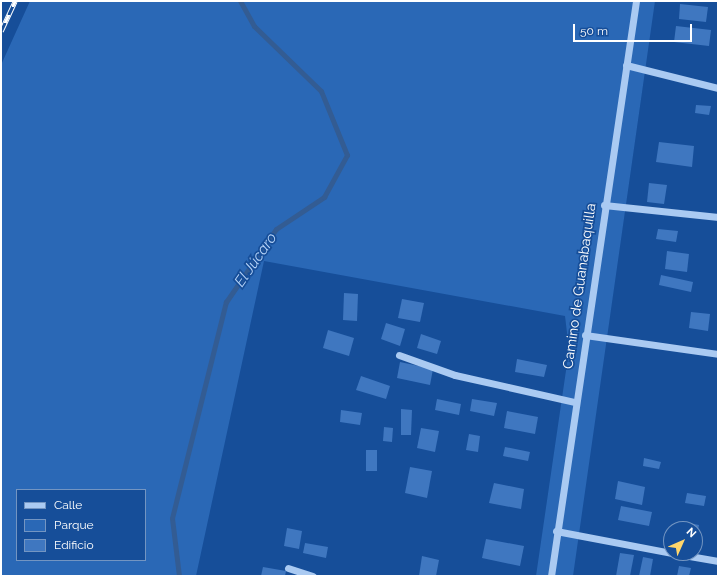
<!DOCTYPE html>
<meta charset="utf-8">
<style>
body{margin:0}
#map{position:relative;width:719px;height:577px;overflow:hidden;background:#164e99;font-family:Raleway,sans-serif}
div>[style]{position:absolute}
[style*='--x']{left:calc(var(--x)*1px);top:calc(var(--y)*1px);width:calc(var(--w)*1px);rotate:calc(var(--a)*1deg)}
.green>*{inset:0;background:#2a68b6}
.stream>*{height:5px;margin:-2.5px;padding:0 2.5px;transform-origin:2.5px;border-radius:2.5px;background:#335c93}
.building>*{inset:0;background:#3f77c0}
.minor>*{height:7px;margin:-3.5px;padding:0 3.5px;transform-origin:3.5px;border-radius:3.5px;background:#aacaf2}
.rail>*{height:4.5px;margin-top:-2.25px;transform-origin:0;background:repeating-linear-gradient(90deg,#164e99 0 9px,#fff 0 18px);box-sizing:border-box;border-block:1px solid #fff}
span{translate:-50% -50%;white-space:nowrap;text-align:center;line-height:1.15;-webkit-text-stroke:3.5px #164e99;paint-order:stroke}
.street-label{font-size:14px;color:#fff}
.water-label{font-size:15px;color:#b7d4f8;font-style:italic}
.frame{position:absolute;inset:0;border:2px solid #fff;pointer-events:none}
.legend{position:absolute;left:16px;top:489px;width:130px;height:72px;box-sizing:border-box;background:#164e99;border:1px solid #7395c2;margin:0;padding:5px 7px;list-style:none;font-size:12px;color:#fff}
.legend li{display:flex;align-items:center;gap:8px;height:20px}
.legend b{width:20px;border:1px solid #7395c2}
.north{position:absolute;left:663px;top:521px;width:40px;height:40px;box-sizing:border-box;background:#164e99;border:1px solid #7395c2;border-radius:50%;rotate:45deg;font-size:11px;font-weight:700;line-height:16px;text-align:center;color:#fff}
.north::after{content:'';display:block;margin:auto;width:14px;height:18px;background:#ffd66b;clip-path:polygon(50% 0,100% 100%,50% 72%,0 100%)}
.scale{position:absolute;left:573px;top:24px;width:119px;height:18px;box-sizing:border-box;border:2px solid #fff;border-top:0;padding-left:5px;font-size:12px;line-height:14px;white-space:nowrap;color:#fff;-webkit-text-stroke:3px #164e99;paint-order:stroke}
</style>
<div id="map">
<div class="green">
<div style="clip-path:polygon(evenodd,30px 1px,655px 1px,573px 576px,536px 576px,569px 350px,565px 316px,264px 261px,196px 576px,1px 576px,1px 65px,30px 1px,17px 490px,145px 490px,145px 560px,17px 560px,17px 490px)"></div>
</div>
<div class="stream">
<div style="--x:179;--y:576;--w:58;--a:-96.9"></div>
<div style="--x:172;--y:518;--w:223;--a:-76"></div>
<div style="--x:226;--y:302;--w:88;--a:-55.6"></div>
<div style="--x:276;--y:229;--w:58;--a:-33.7"></div>
<div style="--x:324;--y:197;--w:48;--a:-61.3"></div>
<div style="--x:347;--y:155;--w:69;--a:-112.1"></div>
<div style="--x:321;--y:91;--w:93;--a:-135.9"></div>
<div style="--x:254;--y:26;--w:29;--a:-119"></div>
</div>
<div class="building">
<div style="clip-path:polygon(680px 4px,708px 7px,706px 22px,679px 19px)"></div>
<div style="clip-path:polygon(676px 26px,711px 30px,709px 46px,674px 42px)"></div>
<div style="clip-path:polygon(696px 105px,711px 106px,709px 115px,695px 113px)"></div>
<div style="clip-path:polygon(659px 142px,694px 146px,692px 167px,656px 162px)"></div>
<div style="clip-path:polygon(649px 183px,667px 185px,664px 204px,647px 202px)"></div>
<div style="clip-path:polygon(658px 229px,678px 231px,676px 242px,656px 239px)"></div>
<div style="clip-path:polygon(667px 251px,689px 254px,687px 272px,665px 269px)"></div>
<div style="clip-path:polygon(661px 275px,693px 282px,691px 292px,659px 285px)"></div>
<div style="clip-path:polygon(344px 293px,358px 294px,357px 321px,343px 320px)"></div>
<div style="clip-path:polygon(402px 299px,424px 303px,420px 322px,398px 318px)"></div>
<div style="clip-path:polygon(691px 312px,710px 314px,708px 331px,689px 328px)"></div>
<div style="clip-path:polygon(386px 323px,405px 329px,400px 346px,381px 339px)"></div>
<div style="clip-path:polygon(328px 330px,354px 338px,349px 356px,323px 348px)"></div>
<div style="clip-path:polygon(421px 334px,441px 341px,437px 354px,417px 348px)"></div>
<div style="clip-path:polygon(517px 359px,547px 365px,544px 377px,515px 372px)"></div>
<div style="clip-path:polygon(400px 362px,433px 369px,430px 385px,397px 378px)"></div>
<div style="clip-path:polygon(361px 376px,390px 386px,386px 399px,356px 390px)"></div>
<div style="clip-path:polygon(437px 399px,461px 404px,459px 415px,435px 410px)"></div>
<div style="clip-path:polygon(472px 399px,497px 403px,494px 416px,470px 411px)"></div>
<div style="clip-path:polygon(401px 409px,412px 410px,411px 435px,401px 435px)"></div>
<div style="clip-path:polygon(341px 410px,362px 413px,360px 425px,340px 422px)"></div>
<div style="clip-path:polygon(507px 411px,538px 417px,535px 434px,504px 428px)"></div>
<div style="clip-path:polygon(384px 427px,393px 428px,392px 442px,383px 441px)"></div>
<div style="clip-path:polygon(421px 428px,439px 431px,435px 452px,417px 448px)"></div>
<div style="clip-path:polygon(469px 434px,480px 436px,478px 452px,466px 450px)"></div>
<div style="clip-path:polygon(505px 447px,530px 452px,528px 461px,503px 456px)"></div>
<div style="clip-path:polygon(366px 450px,377px 450px,377px 471px,366px 471px)"></div>
<div style="clip-path:polygon(644px 458px,661px 462px,659px 469px,643px 466px)"></div>
<div style="clip-path:polygon(410px 467px,432px 471px,427px 498px,405px 493px)"></div>
<div style="clip-path:polygon(618px 481px,645px 487px,642px 505px,615px 499px)"></div>
<div style="clip-path:polygon(494px 483px,524px 489px,521px 509px,489px 503px)"></div>
<div style="clip-path:polygon(687px 493px,706px 496px,704px 506px,685px 503px)"></div>
<div style="clip-path:polygon(621px 506px,652px 512px,649px 526px,618px 520px)"></div>
<div style="clip-path:polygon(684px 522px,699px 525px,696px 544px,695px 529px,682px 529px)"></div>
<div style="clip-path:polygon(287px 528px,302px 531px,299px 549px,284px 546px)"></div>
<div style="clip-path:polygon(486px 539px,524px 546px,520px 566px,482px 558px)"></div>
<div style="clip-path:polygon(305px 543px,328px 547px,326px 558px,303px 553px)"></div>
<div style="clip-path:polygon(620px 553px,634px 555px,630px 576px,616px 576px)"></div>
<div style="clip-path:polygon(422px 556px,439px 560px,436px 576px,419px 576px)"></div>
<div style="clip-path:polygon(643px 557px,653px 559px,650px 576px,639px 576px)"></div>
<div style="clip-path:polygon(679px 566px,691px 568px,689px 576px,677px 576px)"></div>
<div style="clip-path:polygon(263px 567px,286px 571px,285px 576px,261px 576px)"></div>
</div>
<div class="minor">
<div style="--x:626;--y:65;--w:95;--a:14"></div>
<div style="--x:604;--y:205;--w:115;--a:6"></div>
<div style="--x:585;--y:335;--w:134;--a:8.1"></div>
<div style="--x:399;--y:355;--w:59;--a:19.7"></div>
<div style="--x:455;--y:375;--w:123;--a:12.7"></div>
<div style="--x:556;--y:531;--w:117;--a:10.8"></div>
<div style="--x:672;--y:553;--w:47;--a:9.9"></div>
<div style="--x:288;--y:568;--w:26;--a:18"></div>
<div style="--x:551;--y:576;--w:581;--a:-81.59"></div>
</div>
<div class="rail">
<div style="--x:1;--y:31;--w:33;--a:-65"></div>
</div>
<div class="street-label">
<span style="left:579px;top:286px;rotate:-82deg">Camino de Guanabaquilla</span>
</div>
<div class="water-label">
<span style="left:256px;top:260px;rotate:-55deg">El Júcaro</span>
</div>
<div class="frame"></div>
<ul class="legend">
<li><b style="height:5px;background:#aacaf2"></b>Calle</li>
<li><b style="height:11px;background:#2a68b6"></b>Parque</li>
<li><b style="height:11px;background:#3f77c0"></b>Edificio</li>
</ul>
<div class="north">N</div>
<div class="scale">50 m</div>
</div>
